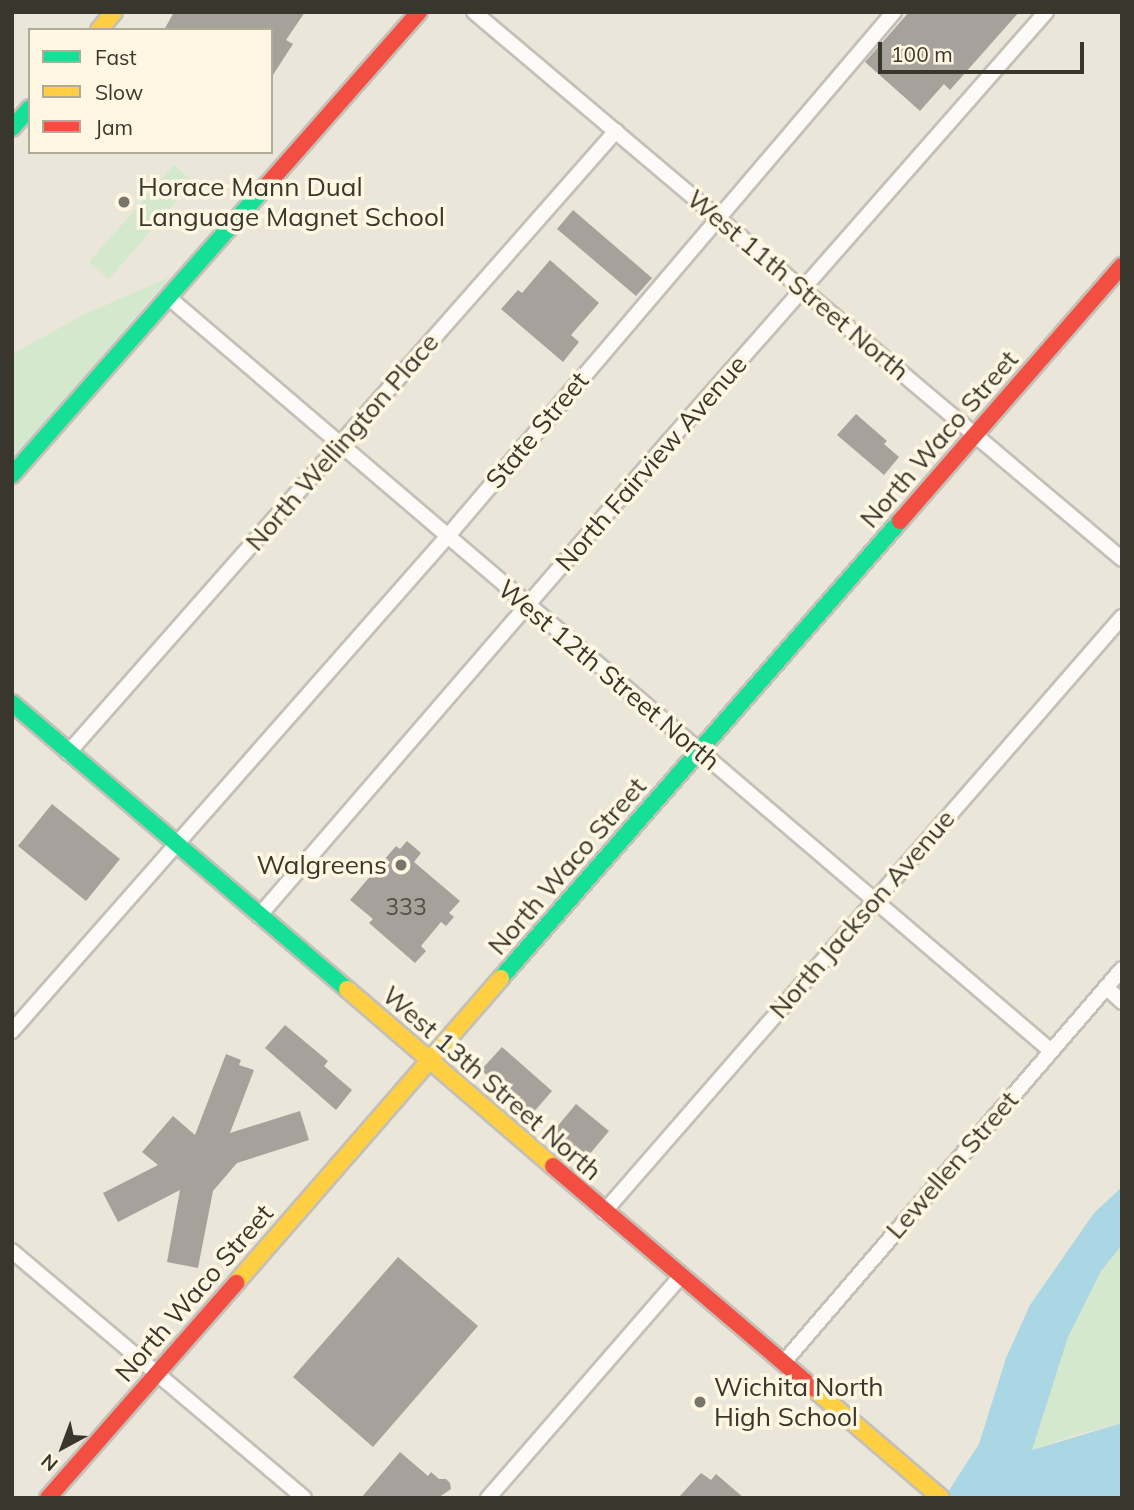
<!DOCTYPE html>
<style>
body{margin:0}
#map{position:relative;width:1134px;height:1510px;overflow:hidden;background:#ebe6da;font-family:Mulish,sans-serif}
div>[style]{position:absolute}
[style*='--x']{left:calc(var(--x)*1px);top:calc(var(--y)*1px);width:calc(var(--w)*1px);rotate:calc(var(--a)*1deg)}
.green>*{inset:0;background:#d4e8cd}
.water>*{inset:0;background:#abd7e5}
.building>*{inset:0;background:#a7a19b}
.roads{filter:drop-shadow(2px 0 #c4c0b7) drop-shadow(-2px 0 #c4c0b7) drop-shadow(0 2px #c4c0b7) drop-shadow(0 -2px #c4c0b7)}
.street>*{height:14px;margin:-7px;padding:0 7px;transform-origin:7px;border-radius:7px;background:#fcfbf9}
.fast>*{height:16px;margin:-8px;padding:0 8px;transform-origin:8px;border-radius:8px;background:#16e098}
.slow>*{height:16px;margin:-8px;padding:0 8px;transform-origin:8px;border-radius:8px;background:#ffcf43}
.jam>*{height:16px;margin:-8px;padding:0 8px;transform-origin:8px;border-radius:8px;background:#f24e42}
.dots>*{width:19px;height:19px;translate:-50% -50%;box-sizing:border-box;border:4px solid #fff7e1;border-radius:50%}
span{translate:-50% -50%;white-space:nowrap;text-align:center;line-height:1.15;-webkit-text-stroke:7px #fff7e1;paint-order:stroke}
.number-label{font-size:23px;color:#545149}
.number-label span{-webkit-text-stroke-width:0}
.poi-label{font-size:26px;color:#39362e}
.left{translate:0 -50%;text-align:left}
.right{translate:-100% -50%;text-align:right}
.street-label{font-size:26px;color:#39362e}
.frame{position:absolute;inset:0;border:14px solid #39362e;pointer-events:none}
.legend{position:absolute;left:28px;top:28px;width:245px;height:126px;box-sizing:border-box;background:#fff7e1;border:2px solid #b0aa99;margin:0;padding:9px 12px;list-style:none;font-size:21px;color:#39362e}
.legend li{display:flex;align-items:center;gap:14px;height:35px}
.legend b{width:35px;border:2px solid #b0aa99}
.north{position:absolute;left:28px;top:1412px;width:70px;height:70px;-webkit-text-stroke:5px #fff7e1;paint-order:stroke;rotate:221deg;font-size:19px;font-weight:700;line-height:28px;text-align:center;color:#39362e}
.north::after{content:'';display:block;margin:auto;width:24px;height:32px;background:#39362e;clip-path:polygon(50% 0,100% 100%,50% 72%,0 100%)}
.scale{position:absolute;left:878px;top:42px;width:206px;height:32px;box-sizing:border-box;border:4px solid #39362e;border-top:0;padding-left:9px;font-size:21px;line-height:24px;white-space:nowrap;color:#39362e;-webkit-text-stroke:5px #fff7e1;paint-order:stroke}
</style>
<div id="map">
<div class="green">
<div style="clip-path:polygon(174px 165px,193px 182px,109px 279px,89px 262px)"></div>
<div style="clip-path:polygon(170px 277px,12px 459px,12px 354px,85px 314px)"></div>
<div style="clip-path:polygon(1122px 1245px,1122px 1423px,1078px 1434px,1031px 1450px,1068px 1337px,1101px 1271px)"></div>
</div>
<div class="water">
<div style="clip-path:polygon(1122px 1187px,1122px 1245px,1101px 1271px,1068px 1337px,1032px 1450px,1122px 1423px,1122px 1498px,944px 1498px,979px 1444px,1006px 1358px,1030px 1305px,1094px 1213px)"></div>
</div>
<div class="building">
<div style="clip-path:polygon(174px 12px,305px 12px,286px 40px,293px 44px,271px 78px,271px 30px,164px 30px)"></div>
<div style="clip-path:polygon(909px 12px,1019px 12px,950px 90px,944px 84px,920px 111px,865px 62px)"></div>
<div style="clip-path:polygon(573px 210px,652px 278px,636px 296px,557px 229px)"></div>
<div style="clip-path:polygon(550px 260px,599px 303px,571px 335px,579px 342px,563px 362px,501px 309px,518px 290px,522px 293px)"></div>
<div style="clip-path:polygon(856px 414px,887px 441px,884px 444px,899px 457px,884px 475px,837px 435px)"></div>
<div style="clip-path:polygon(52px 804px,120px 859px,86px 901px,18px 846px)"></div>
<div style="clip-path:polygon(407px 841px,421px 853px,414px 862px,460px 901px,449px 913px,454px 917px,446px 926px,441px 922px,421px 946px,426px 951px,415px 963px,369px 923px,373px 919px,350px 900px,396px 846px,400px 849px)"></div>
<div style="clip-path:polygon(285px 1025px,328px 1061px,324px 1066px,352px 1090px,336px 1110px,265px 1048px)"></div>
<div style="clip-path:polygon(502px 1047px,552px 1091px,532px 1114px,481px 1070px)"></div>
<div style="clip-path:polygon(226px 1054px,241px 1060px,239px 1065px,254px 1070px,230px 1133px,300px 1111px,309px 1140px,237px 1163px,213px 1191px,198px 1268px,167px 1262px,180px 1190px,118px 1222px,103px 1193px,158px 1165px,142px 1152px,173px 1116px,195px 1135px)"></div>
<div style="clip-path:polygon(576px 1104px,609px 1131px,584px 1161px,551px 1134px)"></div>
<div style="clip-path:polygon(398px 1257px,478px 1326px,373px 1447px,293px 1377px)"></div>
<div style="clip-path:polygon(400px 1452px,428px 1476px,431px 1472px,439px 1479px,446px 1479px,450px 1483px,451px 1489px,438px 1498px,361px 1498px)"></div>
<div style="clip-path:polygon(701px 1473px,711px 1480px,716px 1474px,744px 1498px,678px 1498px)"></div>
</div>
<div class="roads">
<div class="street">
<div style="--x:474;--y:12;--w:848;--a:40.17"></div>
<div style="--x:168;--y:297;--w:1161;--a:40.49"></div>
<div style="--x:68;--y:753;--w:829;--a:-48.62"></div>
<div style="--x:259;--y:916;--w:629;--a:-49.19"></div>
<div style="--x:670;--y:440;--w:570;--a:-48.7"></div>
<div style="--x:1106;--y:987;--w:22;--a:43"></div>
<div style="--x:12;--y:1031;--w:658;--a:-48.63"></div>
<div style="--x:447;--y:537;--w:690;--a:-49.59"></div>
<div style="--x:604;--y:1212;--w:789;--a:-48.96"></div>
<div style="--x:12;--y:1251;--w:382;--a:40.2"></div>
<div style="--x:784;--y:1362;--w:518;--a:-49.3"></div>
<div style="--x:488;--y:1498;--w:293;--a:-49"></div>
</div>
<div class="fast">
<div style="--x:12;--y:128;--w:27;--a:-48"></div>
<div style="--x:12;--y:475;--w:386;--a:-48.7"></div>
<div style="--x:12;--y:703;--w:440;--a:40.5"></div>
<div style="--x:501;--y:978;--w:607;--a:-48.88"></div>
</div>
<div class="slow">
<div style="--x:99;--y:30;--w:23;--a:-50"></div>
<div style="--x:347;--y:989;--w:272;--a:40.7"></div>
<div style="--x:236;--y:1283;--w:404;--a:-49"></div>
<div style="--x:814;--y:1389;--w:167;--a:40.6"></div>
</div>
<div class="jam">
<div style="--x:267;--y:185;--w:230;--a:-48.7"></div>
<div style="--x:900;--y:521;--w:338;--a:-49"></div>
<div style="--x:553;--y:1166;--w:343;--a:40.5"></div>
<div style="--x:48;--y:1498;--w:286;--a:-48.8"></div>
</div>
</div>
<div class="dots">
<div style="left:124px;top:202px;background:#77746a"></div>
<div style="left:401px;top:865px;background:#77746a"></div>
<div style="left:700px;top:1402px;background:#77746a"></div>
</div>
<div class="number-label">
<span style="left:406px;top:907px">333</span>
</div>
<div class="poi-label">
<span class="left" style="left:138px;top:202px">Horace Mann Dual<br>Language Magnet School</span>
<span class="right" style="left:387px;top:865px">Walgreens</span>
<span class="left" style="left:714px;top:1402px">Wichita North<br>High School</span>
</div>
<div class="street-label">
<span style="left:798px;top:285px;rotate:40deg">West 11th Street North</span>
<span style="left:537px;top:430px;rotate:-50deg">State Street</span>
<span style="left:939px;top:439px;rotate:-49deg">North Waco Street</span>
<span style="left:342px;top:442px;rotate:-49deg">North Wellington Place</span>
<span style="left:651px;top:463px;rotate:-49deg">North Fairview Avenue</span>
<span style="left:609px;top:675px;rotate:40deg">West 12th Street North</span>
<span style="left:567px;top:866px;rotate:-49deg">North Waco Street</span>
<span style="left:862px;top:914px;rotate:-49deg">North Jackson Avenue</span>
<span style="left:492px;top:1083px;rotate:41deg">West 13th Street North</span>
<span style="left:952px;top:1165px;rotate:-49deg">Lewellen Street</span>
<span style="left:194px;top:1293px;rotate:-49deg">North Waco Street</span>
</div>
<div class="frame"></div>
<ul class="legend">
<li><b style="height:9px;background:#16e098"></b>Fast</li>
<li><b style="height:9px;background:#ffcf43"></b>Slow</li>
<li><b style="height:9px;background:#f24e42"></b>Jam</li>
</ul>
<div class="north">N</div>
<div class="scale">100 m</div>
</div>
